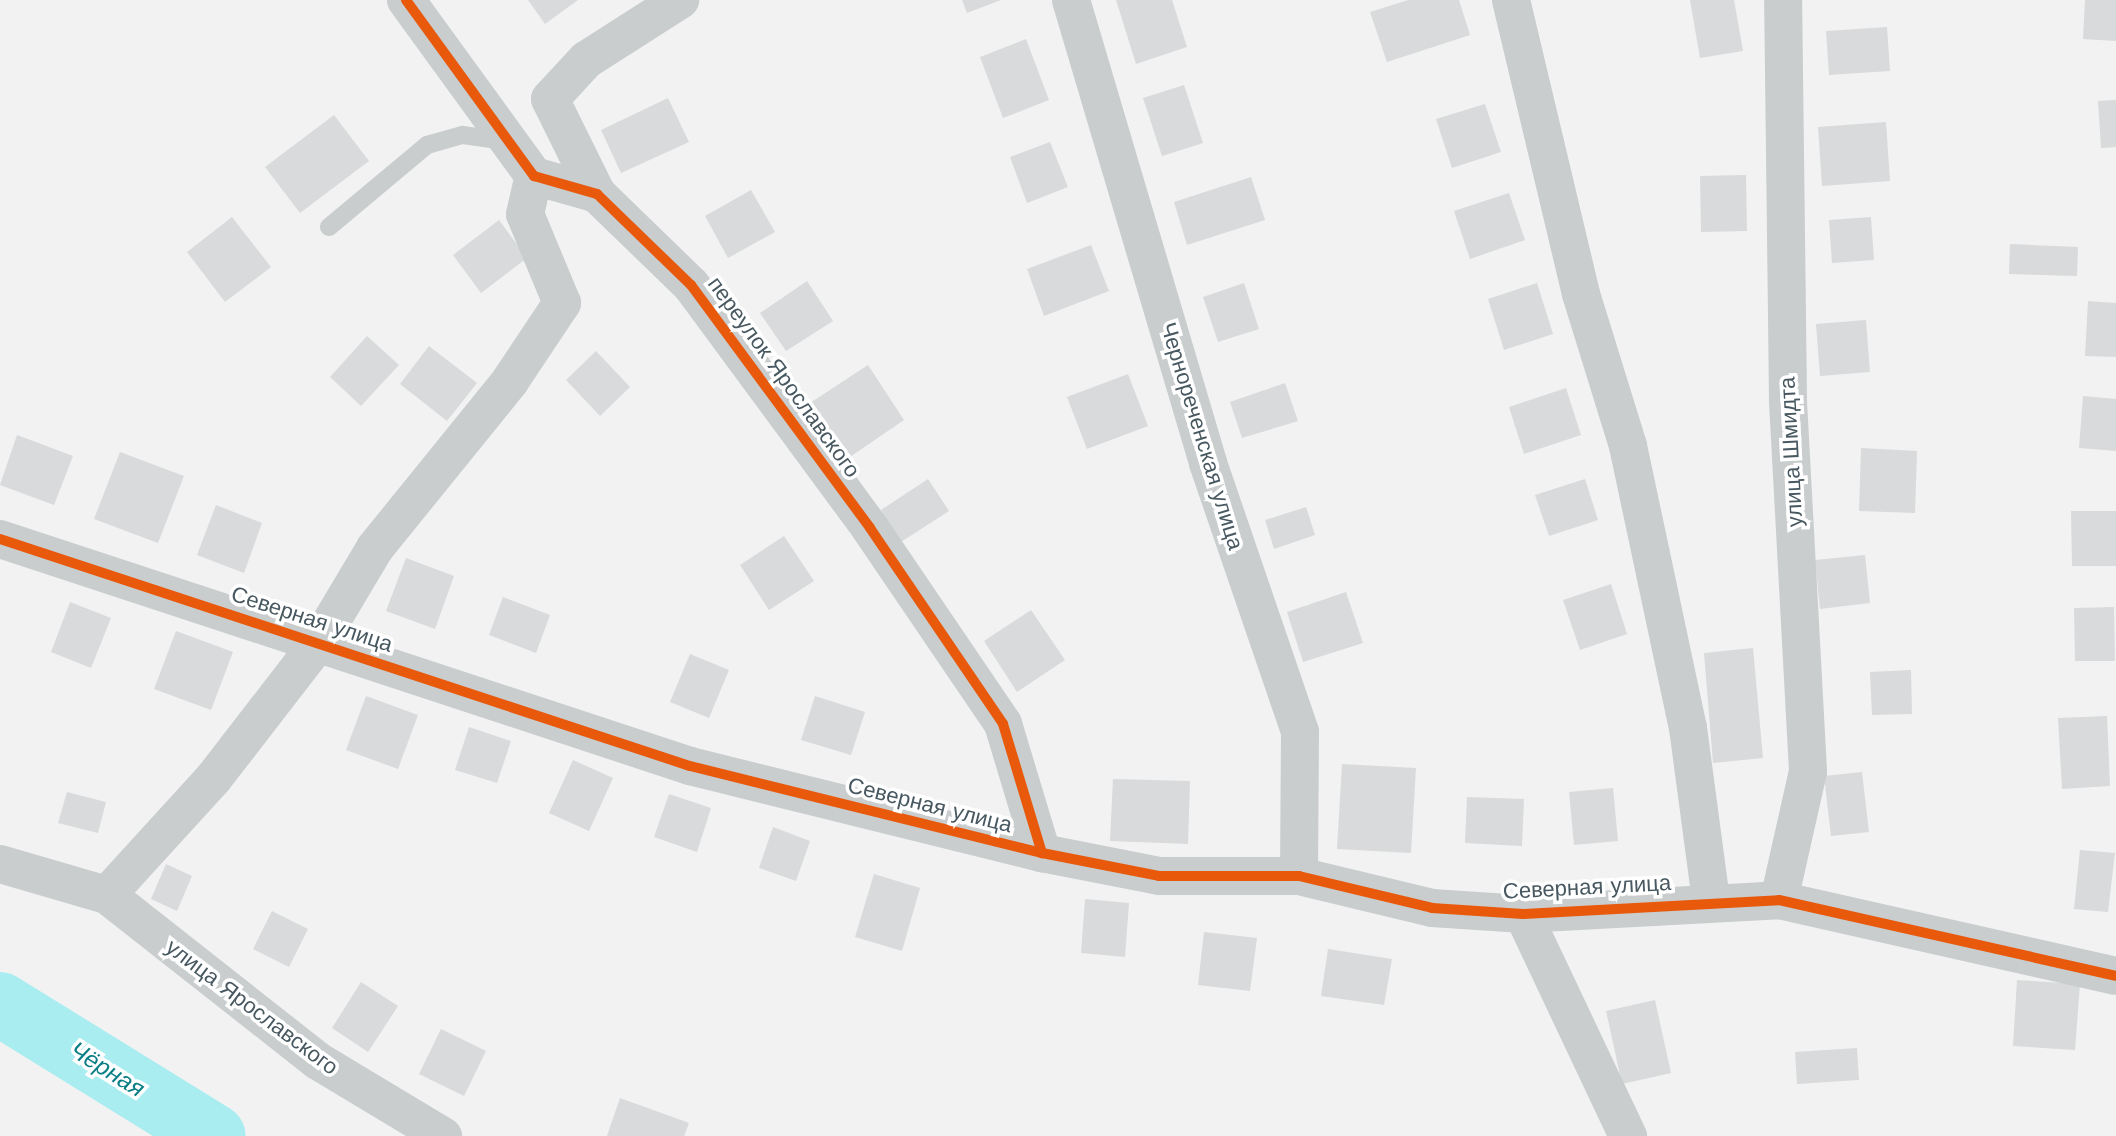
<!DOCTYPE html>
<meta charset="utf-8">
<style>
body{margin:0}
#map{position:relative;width:2116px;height:1136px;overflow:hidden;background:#f2f2f2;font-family:"Work Sans",sans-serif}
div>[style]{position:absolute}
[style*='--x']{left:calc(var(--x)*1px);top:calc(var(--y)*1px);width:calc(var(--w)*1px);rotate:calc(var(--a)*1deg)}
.river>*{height:64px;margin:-32px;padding:0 32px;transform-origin:32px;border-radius:32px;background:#a9edf1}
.building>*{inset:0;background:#d8dadb}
.service>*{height:18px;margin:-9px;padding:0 9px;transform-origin:9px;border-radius:9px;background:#c9cdce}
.minor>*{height:38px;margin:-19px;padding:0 19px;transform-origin:19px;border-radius:19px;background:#c9cdce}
.cycleway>*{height:10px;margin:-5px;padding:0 5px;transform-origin:5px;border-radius:5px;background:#e8590c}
span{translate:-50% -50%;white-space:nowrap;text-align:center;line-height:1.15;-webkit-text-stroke:7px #fff;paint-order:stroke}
.street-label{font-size:22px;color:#485860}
.water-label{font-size:24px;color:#097e84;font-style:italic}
</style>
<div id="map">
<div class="river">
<div style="--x:0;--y:1004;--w:251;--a:31.7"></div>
</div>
<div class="building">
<div style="clip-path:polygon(528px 0,578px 0,545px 24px)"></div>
<div style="clip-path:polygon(962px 0,1001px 0,967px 13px)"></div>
<div style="clip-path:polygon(1116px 0,1172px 0,1187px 47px,1136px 64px)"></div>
<div style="clip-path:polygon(1408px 0,1459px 0,1470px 35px,1387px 62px,1370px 12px)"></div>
<div style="clip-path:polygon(1690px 0,1734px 0,1743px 51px,1700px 58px)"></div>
<div style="clip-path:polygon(2085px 0,2116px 0,2116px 41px,2083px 39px)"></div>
<div style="clip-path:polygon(1887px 27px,1890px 71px,1829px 75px,1826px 31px)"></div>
<div style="clip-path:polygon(1026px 39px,1049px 100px,1003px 118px,980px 57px)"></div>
<div style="clip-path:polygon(1184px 85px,1203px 143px,1162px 156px,1143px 98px)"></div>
<div style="clip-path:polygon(668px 98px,689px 142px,621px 173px,601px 130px)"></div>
<div style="clip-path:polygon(2116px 100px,2116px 147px,2101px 148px,2098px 101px)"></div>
<div style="clip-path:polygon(1485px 104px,1501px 152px,1452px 168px,1436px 119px)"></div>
<div style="clip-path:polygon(334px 115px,369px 161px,300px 213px,265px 167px)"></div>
<div style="clip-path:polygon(1886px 122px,1890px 181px,1822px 186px,1818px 127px)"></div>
<div style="clip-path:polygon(1050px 142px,1068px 187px,1027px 203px,1010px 157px)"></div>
<div style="clip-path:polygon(1746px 175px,1747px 231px,1701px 232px,1700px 176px)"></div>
<div style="clip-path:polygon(1251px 177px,1265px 220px,1187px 245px,1174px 202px)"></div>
<div style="clip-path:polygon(751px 190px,775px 232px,728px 258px,705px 216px)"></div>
<div style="clip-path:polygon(1509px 193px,1525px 240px,1470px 259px,1454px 211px)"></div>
<div style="clip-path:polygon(232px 217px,271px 267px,225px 302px,187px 252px)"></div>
<div style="clip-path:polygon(1871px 217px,1874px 260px,1832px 263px,1829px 220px)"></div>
<div style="clip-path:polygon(499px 220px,527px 258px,481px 293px,453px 255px)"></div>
<div style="clip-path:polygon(2010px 244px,2078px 247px,2077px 276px,2009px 274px)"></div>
<div style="clip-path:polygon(1091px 245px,1109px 291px,1044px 316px,1027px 269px)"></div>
<div style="clip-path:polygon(807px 281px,833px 321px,786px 351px,760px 313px)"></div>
<div style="clip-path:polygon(1244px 283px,1259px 329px,1218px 342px,1203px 297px)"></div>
<div style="clip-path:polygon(1537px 283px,1553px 334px,1504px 350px,1488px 299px)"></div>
<div style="clip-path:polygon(2088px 301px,2116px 303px,2116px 357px,2085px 356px)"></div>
<div style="clip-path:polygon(1866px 320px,1870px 372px,1820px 376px,1816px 324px)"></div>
<div style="clip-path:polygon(367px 336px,399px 365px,361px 406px,330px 377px)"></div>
<div style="clip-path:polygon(429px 346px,477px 383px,447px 421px,400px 384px)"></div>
<div style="clip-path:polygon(596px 351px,630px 387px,600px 416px,566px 380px)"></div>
<div style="clip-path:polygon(868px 365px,904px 420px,847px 459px,810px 403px)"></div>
<div style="clip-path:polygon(1128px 374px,1148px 426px,1087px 449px,1067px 397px)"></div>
<div style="clip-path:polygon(1285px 383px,1298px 421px,1242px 438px,1230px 402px)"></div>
<div style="clip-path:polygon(1566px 388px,1581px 435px,1524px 454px,1509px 407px)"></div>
<div style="clip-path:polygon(2083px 396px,2116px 399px,2116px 451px,2079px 448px)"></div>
<div style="clip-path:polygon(17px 435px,73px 456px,54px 505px,0 485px)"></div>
<div style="clip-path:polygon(1861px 448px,1917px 451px,1915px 513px,1859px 511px)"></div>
<div style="clip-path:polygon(120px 452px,184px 476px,158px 543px,94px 519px)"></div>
<div style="clip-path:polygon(928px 479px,949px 511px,901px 542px,881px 510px)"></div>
<div style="clip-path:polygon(1585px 479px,1598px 520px,1549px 536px,1535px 495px)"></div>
<div style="clip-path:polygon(216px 505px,262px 523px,244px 573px,197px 555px)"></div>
<div style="clip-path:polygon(1306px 507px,1315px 535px,1274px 549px,1265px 520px)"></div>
<div style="clip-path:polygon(2071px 511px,2116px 511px,2116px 566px,2072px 566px)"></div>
<div style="clip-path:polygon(784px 536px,814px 581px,769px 610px,740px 565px)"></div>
<div style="clip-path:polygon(1865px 555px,1870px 603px,1820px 609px,1815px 560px)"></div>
<div style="clip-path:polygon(406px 558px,454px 576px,435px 629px,386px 611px)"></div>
<div style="clip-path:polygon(1611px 584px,1627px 634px,1580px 650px,1563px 600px)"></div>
<div style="clip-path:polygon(1346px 592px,1363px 643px,1303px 662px,1287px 612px)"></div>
<div style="clip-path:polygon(503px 597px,550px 615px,536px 653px,489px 635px)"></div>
<div style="clip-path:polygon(70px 602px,111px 618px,91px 668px,51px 652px)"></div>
<div style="clip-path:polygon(2114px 607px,2115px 661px,2075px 661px,2074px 608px)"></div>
<div style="clip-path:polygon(1031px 610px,1065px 660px,1017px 692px,984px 641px)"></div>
<div style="clip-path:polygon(176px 631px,233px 652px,211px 710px,154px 689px)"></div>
<div style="clip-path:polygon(1753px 648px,1763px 758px,1713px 763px,1704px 653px)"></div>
<div style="clip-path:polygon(690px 654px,729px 670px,709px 718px,670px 702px)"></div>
<div style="clip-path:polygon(1911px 670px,1912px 714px,1872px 715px,1870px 672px)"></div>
<div style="clip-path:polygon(366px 696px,418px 715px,398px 769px,346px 750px)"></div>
<div style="clip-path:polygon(815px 696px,865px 712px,851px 755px,801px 740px)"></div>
<div style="clip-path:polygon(2107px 716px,2110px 786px,2062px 789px,2058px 718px)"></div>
<div style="clip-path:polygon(469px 727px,511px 741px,497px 783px,455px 770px)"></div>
<div style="clip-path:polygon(573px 760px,613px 778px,589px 831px,549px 813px)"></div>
<div style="clip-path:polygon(1342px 764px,1416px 768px,1411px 853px,1337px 849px)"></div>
<div style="clip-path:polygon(1862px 772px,1869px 832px,1831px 836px,1824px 776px)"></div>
<div style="clip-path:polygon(1113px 779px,1190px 781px,1188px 844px,1110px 841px)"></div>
<div style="clip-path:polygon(1613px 788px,1618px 841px,1574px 845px,1569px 792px)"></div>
<div style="clip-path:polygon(67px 792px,106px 802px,98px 833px,58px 823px)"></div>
<div style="clip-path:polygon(669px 794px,711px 808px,697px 852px,654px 837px)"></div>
<div style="clip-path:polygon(1467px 797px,1524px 799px,1522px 846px,1465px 843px)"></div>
<div style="clip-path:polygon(773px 827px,810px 841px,796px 881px,759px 868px)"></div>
<div style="clip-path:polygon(2080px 850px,2115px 853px,2108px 912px,2074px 909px)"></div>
<div style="clip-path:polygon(166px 864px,192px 876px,177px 911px,151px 899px)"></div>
<div style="clip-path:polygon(874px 874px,920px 888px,902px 951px,855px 937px)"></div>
<div style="clip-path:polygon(1085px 899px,1129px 903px,1125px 957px,1081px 953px)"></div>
<div style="clip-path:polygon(272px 911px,308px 929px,289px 967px,253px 949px)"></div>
<div style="clip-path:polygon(1204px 932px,1257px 938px,1250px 991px,1198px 985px)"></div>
<div style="clip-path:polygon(1328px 949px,1392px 959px,1384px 1005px,1321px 996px)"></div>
<div style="clip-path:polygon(2017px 980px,2080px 984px,2075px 1050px,2013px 1046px)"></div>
<div style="clip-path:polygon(361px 982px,398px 1006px,368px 1052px,332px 1028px)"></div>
<div style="clip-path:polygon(1655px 1000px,1671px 1073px,1622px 1084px,1606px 1011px)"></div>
<div style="clip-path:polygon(441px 1029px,486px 1051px,464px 1096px,419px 1074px)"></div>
<div style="clip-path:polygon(1857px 1048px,1859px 1080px,1797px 1084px,1795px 1052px)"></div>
<div style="clip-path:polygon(620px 1098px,689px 1123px,684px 1136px,607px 1136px)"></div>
</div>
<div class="service">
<div style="--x:329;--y:227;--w:128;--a:-39.9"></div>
<div style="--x:427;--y:145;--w:37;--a:-16"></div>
<div style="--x:463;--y:135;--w:41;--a:8.3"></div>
</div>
<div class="minor">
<div style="--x:406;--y:0;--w:218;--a:54"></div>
<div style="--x:534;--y:176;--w:66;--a:15.9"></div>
<div style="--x:597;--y:194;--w:131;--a:44.1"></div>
<div style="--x:691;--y:285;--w:302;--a:53.6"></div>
<div style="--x:870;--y:528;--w:237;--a:55.8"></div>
<div style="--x:1003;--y:724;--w:135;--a:73.2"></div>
<div style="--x:1071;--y:0;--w:483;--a:73.5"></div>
<div style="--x:1208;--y:463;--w:284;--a:71.1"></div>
<div style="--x:1300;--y:732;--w:144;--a:90.4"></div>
<div style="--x:1511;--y:0;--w:302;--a:76.6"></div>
<div style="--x:1581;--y:294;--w:159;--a:72.8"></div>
<div style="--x:1628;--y:446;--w:288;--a:78"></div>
<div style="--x:1688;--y:728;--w:174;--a:82.4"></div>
<div style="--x:597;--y:194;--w:106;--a:-116.3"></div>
<div style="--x:550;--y:99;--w:53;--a:-47.3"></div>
<div style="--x:586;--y:60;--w:112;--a:-32.6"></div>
<div style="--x:0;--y:539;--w:726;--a:18.21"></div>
<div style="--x:690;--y:766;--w:363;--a:13.9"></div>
<div style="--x:1042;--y:853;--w:119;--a:11.1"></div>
<div style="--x:1159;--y:876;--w:140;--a:0"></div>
<div style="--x:1299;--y:876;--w:137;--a:13.5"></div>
<div style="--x:1432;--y:908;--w:91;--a:3.8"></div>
<div style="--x:1523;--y:914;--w:256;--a:-3.1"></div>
<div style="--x:1779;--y:900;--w:345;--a:12.7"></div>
<div style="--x:0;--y:864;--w:111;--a:16.2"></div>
<div style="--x:107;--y:895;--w:268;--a:38.2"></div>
<div style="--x:318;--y:1061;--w:146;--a:31"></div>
<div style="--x:107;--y:895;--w:157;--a:-47.6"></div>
<div style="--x:213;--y:779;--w:173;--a:-52.3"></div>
<div style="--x:319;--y:642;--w:109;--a:-59.2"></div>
<div style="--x:375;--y:548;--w:215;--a:-51"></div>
<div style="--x:510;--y:381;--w:94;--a:-56.3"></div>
<div style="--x:562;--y:303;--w:96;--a:-112.6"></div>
<div style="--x:525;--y:214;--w:39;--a:-77"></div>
<div style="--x:1779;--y:900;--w:132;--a:-77.3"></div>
<div style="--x:1808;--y:771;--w:373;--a:-93.1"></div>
<div style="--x:1788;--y:399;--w:399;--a:-90.7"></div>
<div style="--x:1523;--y:914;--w:246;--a:64.7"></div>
</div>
<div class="cycleway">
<div style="--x:406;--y:0;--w:218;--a:54"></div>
<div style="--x:534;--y:176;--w:66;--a:15.9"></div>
<div style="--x:597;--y:194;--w:131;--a:44.1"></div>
<div style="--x:691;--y:285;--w:302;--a:53.6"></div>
<div style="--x:870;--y:528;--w:237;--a:55.8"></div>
<div style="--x:1003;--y:724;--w:135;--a:73.2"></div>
<div style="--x:0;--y:539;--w:726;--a:18.21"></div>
<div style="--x:690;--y:766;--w:363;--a:13.9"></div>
<div style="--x:1042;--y:853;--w:119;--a:11.1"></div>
<div style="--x:1159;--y:876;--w:140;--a:0"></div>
<div style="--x:1299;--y:876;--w:137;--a:13.5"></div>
<div style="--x:1432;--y:908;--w:91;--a:3.8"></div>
<div style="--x:1523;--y:914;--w:256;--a:-3.1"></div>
<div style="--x:1779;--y:900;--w:345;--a:12.7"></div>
</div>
<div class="street-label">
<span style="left:784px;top:377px;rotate:54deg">переулок Ярославского</span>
<span style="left:1202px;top:436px;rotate:73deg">Чернореченская улица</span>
<span style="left:1791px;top:452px;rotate:-93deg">улица Шмидта</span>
<span style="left:312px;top:619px;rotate:18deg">Северная улица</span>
<span style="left:930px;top:805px;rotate:14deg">Северная улица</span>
<span style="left:1587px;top:887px;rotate:-3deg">Северная улица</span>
<span style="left:252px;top:1007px;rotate:37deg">улица Ярославского</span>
</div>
<div class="water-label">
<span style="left:107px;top:1070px;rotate:32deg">Чёрная</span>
</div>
</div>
